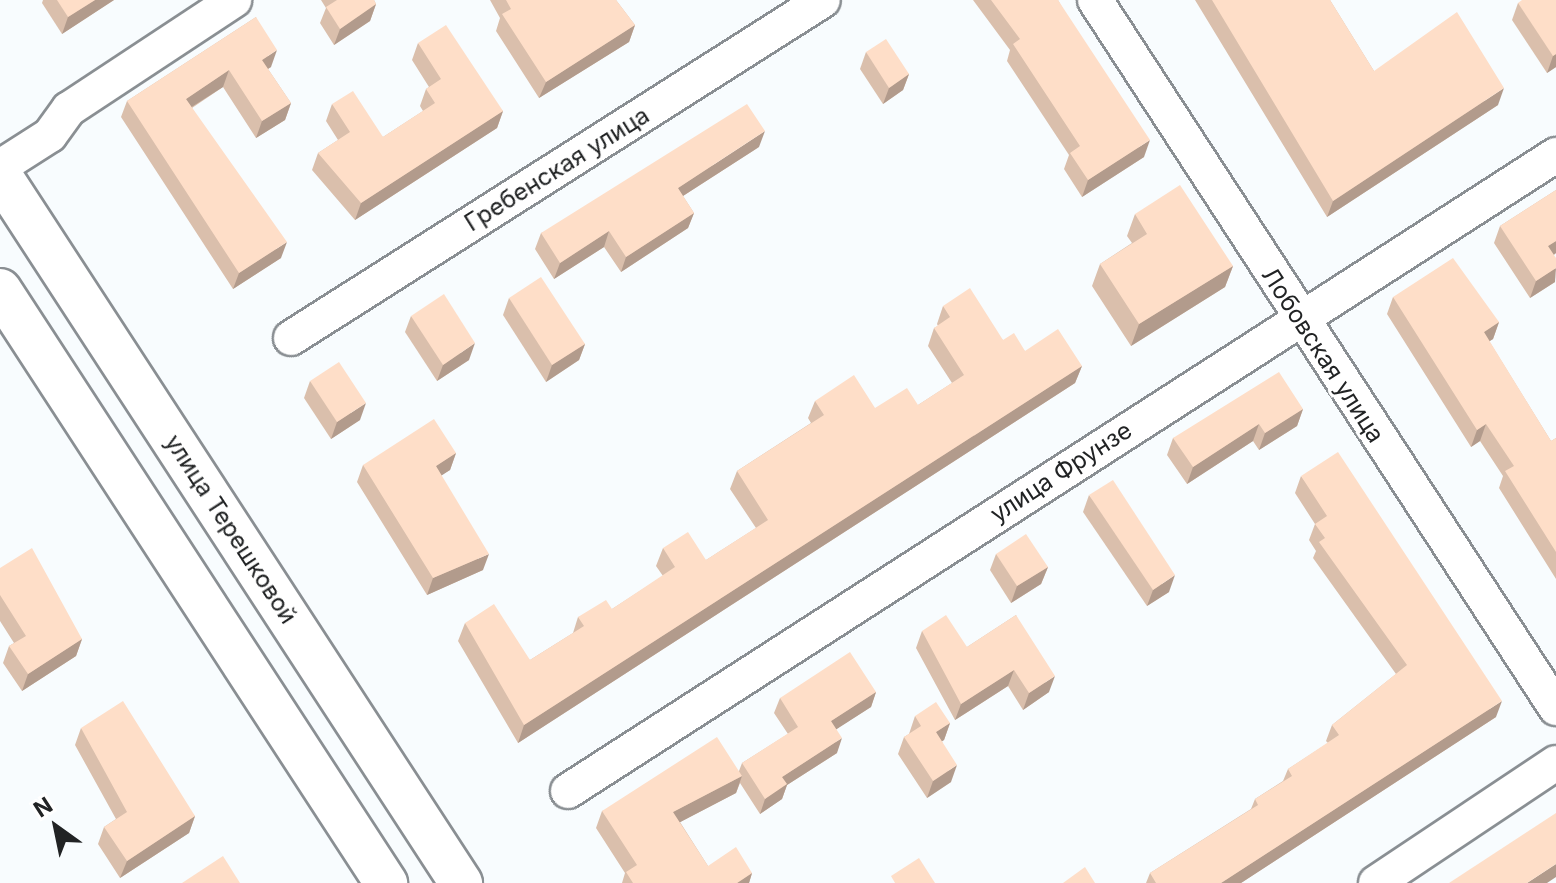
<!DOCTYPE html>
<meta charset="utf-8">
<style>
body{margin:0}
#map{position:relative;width:1556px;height:883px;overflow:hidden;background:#f8fcfe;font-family:Inter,sans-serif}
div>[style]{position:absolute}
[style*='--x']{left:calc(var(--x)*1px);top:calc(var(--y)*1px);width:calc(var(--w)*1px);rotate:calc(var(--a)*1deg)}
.roads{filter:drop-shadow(2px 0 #8a8f93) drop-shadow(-2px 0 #8a8f93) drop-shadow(0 2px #8a8f93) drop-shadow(0 -2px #8a8f93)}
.minor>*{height:34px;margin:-17px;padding:0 17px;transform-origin:17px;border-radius:17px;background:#fff}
.major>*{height:42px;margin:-21px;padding:0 21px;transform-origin:21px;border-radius:21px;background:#fff}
.wall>*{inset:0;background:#dabfac}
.shaded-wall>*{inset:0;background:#b29b8c}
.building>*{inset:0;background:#fedec8}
span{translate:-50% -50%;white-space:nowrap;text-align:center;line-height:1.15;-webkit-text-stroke:6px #fff;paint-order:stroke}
.street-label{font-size:24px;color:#212324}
.north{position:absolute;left:16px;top:787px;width:80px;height:80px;-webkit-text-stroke:6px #fff;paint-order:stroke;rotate:327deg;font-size:22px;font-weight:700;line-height:32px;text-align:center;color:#212324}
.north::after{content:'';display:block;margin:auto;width:28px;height:36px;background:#212324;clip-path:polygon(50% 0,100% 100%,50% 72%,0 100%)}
</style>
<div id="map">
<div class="roads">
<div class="minor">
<div style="--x:1095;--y:0;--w:845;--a:56.93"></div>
<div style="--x:0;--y:167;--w:59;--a:-32.6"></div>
<div style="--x:50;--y:135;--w:32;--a:-54"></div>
<div style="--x:69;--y:109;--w:198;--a:-33.4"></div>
<div style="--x:291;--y:338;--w:630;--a:-32.43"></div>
<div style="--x:568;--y:791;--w:1175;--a:-32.77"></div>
<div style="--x:1376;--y:883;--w:216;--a:-33.7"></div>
</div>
<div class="major">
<div style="--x:0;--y:175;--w:845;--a:56.93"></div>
<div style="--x:0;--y:290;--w:708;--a:56.94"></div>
</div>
</div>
<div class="wall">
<div style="clip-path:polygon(43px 0,114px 0,62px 34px,42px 3px)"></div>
<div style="clip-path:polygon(321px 0,374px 0,376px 4px,370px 21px,334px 45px,320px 23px,326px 8px)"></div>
<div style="clip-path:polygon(490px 0,616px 0,635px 25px,629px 42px,539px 98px,496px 31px,500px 18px)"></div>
<div style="clip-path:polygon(973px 0,1058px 0,1144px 157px,1082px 197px,1064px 169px,1069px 155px,1007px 61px,1010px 50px)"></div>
<div style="clip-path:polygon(1195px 0,1330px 0,1374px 71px,1498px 105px,1327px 217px)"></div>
<div style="clip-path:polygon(1556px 0,1556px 67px,1547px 73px,1512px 20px,1518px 3px)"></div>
<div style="clip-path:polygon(256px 17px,271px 67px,268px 69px,291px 103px,285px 120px,256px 138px,223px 87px,192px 108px,281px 258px,233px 289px,121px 117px,127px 101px)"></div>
<div style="clip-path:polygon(418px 43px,503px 111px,497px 128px,355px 220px,312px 170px,318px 153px,338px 140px,326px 121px,332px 104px,383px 137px,423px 111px,420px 106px,426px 89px,429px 87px,412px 60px)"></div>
<div style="clip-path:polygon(866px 52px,909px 74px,903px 90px,883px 104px,860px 69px)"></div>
<div style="clip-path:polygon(759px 147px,683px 196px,694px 213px,688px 228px,621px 272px,604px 247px,554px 279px,535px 249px,541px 233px)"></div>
<div style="clip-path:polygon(1556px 190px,1556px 253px,1554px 255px,1555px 282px,1530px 298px,1494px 243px,1500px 226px)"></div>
<div style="clip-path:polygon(1135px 214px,1233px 266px,1225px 287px,1131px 346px,1092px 286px,1100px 264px,1132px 243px,1127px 236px)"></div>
<div style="clip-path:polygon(1393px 297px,1499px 322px,1493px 339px,1489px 341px,1551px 441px,1556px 438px,1556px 579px,1499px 488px,1503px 476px,1480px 441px,1471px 447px,1387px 314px)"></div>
<div style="clip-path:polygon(509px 298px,585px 344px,579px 360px,546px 382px,503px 315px)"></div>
<div style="clip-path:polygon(943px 306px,1003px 340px,1025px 351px,1082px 366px,1075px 383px,518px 743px,458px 641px,465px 623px,530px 660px,573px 633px,578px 617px,612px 609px,663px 576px,656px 566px,663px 548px,706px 560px,756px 528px,730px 489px,737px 471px,811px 423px,808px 418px,815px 401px,875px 408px,918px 405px,952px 383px,928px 346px,934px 328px,938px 326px,937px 324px)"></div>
<div style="clip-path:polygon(411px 316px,469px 360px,437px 381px,405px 332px)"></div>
<div style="clip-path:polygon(310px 381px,360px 420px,331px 439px,304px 398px)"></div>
<div style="clip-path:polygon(1303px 409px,1297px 426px,1259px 450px,1253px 441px,1187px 484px,1167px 455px,1173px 438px)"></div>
<div style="clip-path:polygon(456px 453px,450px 470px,441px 475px,483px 570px,427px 595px,357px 482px,363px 465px)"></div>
<div style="clip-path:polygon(1301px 476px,1496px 717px,1241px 883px,1146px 883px,1150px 873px,1251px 809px,1255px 799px,1283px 781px,1288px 769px,1328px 743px,1326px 741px,1332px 725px,1396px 674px,1313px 558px,1316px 551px,1309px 540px,1315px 524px,1295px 493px)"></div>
<div style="clip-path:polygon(1089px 495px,1169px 592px,1147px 606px,1083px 512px)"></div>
<div style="clip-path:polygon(996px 554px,1048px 567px,1041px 584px,1011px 603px,990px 570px)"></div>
<div style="clip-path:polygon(0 568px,82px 639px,76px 656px,22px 691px,3px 663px,9px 646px,14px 643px,0 621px)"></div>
<div style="clip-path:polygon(1016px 615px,1049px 692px,1023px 710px,1008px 686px,955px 720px,916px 648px,922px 631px,967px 647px)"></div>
<div style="clip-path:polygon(876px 692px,871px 707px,836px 729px,837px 753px,787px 785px,782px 799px,760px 814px,740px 783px,736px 793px,680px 822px,708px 866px,752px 873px,749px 883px,622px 883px,625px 873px,596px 828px,602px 811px,739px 771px,742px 763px,788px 734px,774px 713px,780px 698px)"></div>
<div style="clip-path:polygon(915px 716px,950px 723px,944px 740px,942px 741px,951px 782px,927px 798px,898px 754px,904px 737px,909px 734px)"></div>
<div style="clip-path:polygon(81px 728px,195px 816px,189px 833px,120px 878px,98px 844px,104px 827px,116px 819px,75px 745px)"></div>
</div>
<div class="shaded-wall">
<div style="clip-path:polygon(95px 0,114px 0,62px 34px,68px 17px)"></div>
<div style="clip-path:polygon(376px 4px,370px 21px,334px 45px,340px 29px)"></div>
<div style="clip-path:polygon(635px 25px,629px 42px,539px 98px,546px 82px)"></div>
<div style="clip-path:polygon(277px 50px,271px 67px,256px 76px,262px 60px)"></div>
<div style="clip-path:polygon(1556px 54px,1556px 67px,1547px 73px,1553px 56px)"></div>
<div style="clip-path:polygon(229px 70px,223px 87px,179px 115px,186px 99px)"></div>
<div style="clip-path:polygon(909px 74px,903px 90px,883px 104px,889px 88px)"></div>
<div style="clip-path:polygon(1504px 88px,1498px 105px,1327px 217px,1333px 201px)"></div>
<div style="clip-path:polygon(291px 103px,285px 120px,256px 138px,262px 121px)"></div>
<div style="clip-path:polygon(503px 111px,497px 128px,355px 220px,361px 203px)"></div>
<div style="clip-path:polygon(765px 131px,759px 147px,672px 203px,678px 188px)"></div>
<div style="clip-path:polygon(1150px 140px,1144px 157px,1082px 197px,1088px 180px)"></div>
<div style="clip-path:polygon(694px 213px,688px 228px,621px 272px,626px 257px)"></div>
<div style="clip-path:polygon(609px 231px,604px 247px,554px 279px,560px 263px)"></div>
<div style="clip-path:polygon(1556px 241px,1556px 253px,1542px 262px,1548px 246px)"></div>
<div style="clip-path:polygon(287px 242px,281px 258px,233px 289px,239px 273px)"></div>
<div style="clip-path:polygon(1233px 266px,1225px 287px,1131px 346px,1139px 324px)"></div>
<div style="clip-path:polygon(1556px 268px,1555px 282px,1530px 298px,1536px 281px)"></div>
<div style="clip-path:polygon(1499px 322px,1493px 339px,1478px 349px,1484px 332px)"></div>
<div style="clip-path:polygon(475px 343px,469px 360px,437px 381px,443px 365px)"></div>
<div style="clip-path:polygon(585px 344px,579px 360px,546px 382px,552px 365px)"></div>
<div style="clip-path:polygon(1082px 366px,1075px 383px,518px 743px,524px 725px)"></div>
<div style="clip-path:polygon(366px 403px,360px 420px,331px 439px,337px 422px)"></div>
<div style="clip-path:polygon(1303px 409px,1297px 426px,1259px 450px,1265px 433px)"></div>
<div style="clip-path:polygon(1259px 424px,1253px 441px,1187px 484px,1193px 467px)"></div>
<div style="clip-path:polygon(1486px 424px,1480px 441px,1471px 447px,1477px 430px)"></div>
<div style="clip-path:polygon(456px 453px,450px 470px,430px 483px,436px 466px)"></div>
<div style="clip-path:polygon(489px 554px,483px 570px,427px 595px,433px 578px)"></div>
<div style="clip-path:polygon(1048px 567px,1041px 584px,1011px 603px,1017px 586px)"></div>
<div style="clip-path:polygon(1175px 575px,1169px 592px,1147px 606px,1153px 590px)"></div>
<div style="clip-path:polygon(82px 639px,76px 656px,22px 691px,28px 674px)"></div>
<div style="clip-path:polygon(1014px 670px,1008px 686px,955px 720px,961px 704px)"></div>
<div style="clip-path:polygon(1055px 676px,1049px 692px,1023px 710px,1029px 693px)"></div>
<div style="clip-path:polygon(876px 692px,871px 707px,826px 736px,831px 721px)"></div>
<div style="clip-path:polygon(1502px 701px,1496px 717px,1241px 883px,1221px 883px)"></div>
<div style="clip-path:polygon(950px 723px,944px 740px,930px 749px,936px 732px)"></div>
<div style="clip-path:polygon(842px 738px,837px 753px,787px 785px,782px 799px,760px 814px,765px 799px,782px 777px)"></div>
<div style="clip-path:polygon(957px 765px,951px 782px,927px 798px,933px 781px)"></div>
<div style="clip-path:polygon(742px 776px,736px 793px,667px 829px,673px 812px)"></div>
<div style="clip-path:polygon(195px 816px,189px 833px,120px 878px,127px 861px)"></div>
<div style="clip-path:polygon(1556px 864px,1556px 877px,1547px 883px,1527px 883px)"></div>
<div style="clip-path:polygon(752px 873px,749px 883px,737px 883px)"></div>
</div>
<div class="building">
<div style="clip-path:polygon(57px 0,95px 0,68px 17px)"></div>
<div style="clip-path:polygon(337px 0,374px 0,376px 4px,340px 29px,326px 7px)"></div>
<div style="clip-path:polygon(506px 0,616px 0,635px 25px,546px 82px,502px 14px,511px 9px)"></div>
<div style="clip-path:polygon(991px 0,1058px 0,1150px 140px,1088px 180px,1070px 153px,1080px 146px,1013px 44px,1020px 39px)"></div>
<div style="clip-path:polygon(1212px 0,1330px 0,1374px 71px,1457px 12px,1504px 88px,1333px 201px)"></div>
<div style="clip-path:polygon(1522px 0,1556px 0,1556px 54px,1553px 56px,1518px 3px)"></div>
<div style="clip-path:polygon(256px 17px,277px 50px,262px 60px,291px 103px,262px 121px,229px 70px,186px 99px,287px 242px,239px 273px,127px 101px)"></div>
<div style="clip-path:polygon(446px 25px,503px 111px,361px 203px,318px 153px,350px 132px,332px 104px,353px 91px,383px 137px,435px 103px,426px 89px,441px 79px,418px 43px)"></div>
<div style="clip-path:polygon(886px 39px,909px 74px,889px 88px,866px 52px)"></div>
<div style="clip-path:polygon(747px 104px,765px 131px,678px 188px,694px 213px,626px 257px,609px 231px,560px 263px,541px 233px)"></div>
<div style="clip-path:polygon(1180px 185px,1233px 266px,1139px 324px,1100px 264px,1147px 234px,1135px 214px)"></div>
<div style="clip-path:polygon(1556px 190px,1556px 241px,1548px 246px,1556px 258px,1556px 268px,1536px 281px,1500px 226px)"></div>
<div style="clip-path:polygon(1453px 258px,1499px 322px,1484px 332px,1551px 441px,1556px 438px,1556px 552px,1505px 471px,1514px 466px,1486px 424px,1477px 430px,1393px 297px)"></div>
<div style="clip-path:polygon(541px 277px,585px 344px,552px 365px,509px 298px)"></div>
<div style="clip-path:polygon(970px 288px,1003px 340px,1014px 333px,1025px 351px,1058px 329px,1082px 366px,524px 725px,465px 623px,494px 604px,530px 660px,584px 626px,578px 617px,606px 600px,612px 609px,675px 567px,663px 548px,688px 532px,706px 560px,768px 520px,737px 471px,824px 415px,815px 401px,854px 375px,875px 408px,907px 388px,918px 405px,964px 375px,934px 328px,950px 317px,943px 306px)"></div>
<div style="clip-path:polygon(444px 294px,475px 343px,443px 365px,411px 316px)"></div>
<div style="clip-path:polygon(339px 362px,366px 403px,337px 422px,310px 381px)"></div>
<div style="clip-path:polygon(1279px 372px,1303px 409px,1265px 433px,1259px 424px,1193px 467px,1173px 438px)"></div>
<div style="clip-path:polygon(434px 419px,456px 453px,436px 466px,489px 554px,433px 578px,363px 465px)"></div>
<div style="clip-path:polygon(1338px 452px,1502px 701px,1221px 883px,1156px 883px,1150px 873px,1258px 805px,1255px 799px,1292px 776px,1288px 769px,1339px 735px,1332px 725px,1407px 665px,1319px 542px,1325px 538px,1315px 524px,1327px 516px,1301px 476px)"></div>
<div style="clip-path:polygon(1113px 480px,1175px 575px,1153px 590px,1089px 495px)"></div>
<div style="clip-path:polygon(1026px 534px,1048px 567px,1017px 586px,996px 554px)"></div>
<div style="clip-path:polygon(32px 548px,82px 639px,28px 674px,9px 646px,26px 636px,0 595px,0 568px)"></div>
<div style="clip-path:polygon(946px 615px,967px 647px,1016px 615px,1055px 676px,1029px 693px,1014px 670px,961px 704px,922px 631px)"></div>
<div style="clip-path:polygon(850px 652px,876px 692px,831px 721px,842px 738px,782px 777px,787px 784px,765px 799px,742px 763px,798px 727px,780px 698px)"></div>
<div style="clip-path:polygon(123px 701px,195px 816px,127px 861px,104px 827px,127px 812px,81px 728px)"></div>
<div style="clip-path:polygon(936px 702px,950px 723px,936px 732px,957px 765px,933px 781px,904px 737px,921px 726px,915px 716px)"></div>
<div style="clip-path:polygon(717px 737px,742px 776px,673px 812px,708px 866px,736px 847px,752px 873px,737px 883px,633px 883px,626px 872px,637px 865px,602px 811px)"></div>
<div style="clip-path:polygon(1556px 813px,1556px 864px,1527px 883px,1449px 883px)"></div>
<div style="clip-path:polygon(223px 856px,240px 883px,182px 883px)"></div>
<div style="clip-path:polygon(919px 858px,935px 883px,895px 883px,891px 876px)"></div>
<div style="clip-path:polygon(1085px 867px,1095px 883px,1063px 883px)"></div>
</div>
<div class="street-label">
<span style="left:557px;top:169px;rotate:-32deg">Гребенская улица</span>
<span style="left:1323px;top:355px;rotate:57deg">Лобовская улица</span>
<span style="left:1061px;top:472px;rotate:-33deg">улица Фрунзе</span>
<span style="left:231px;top:529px;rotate:57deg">улица Терешковой</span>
</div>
<div class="north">N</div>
</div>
